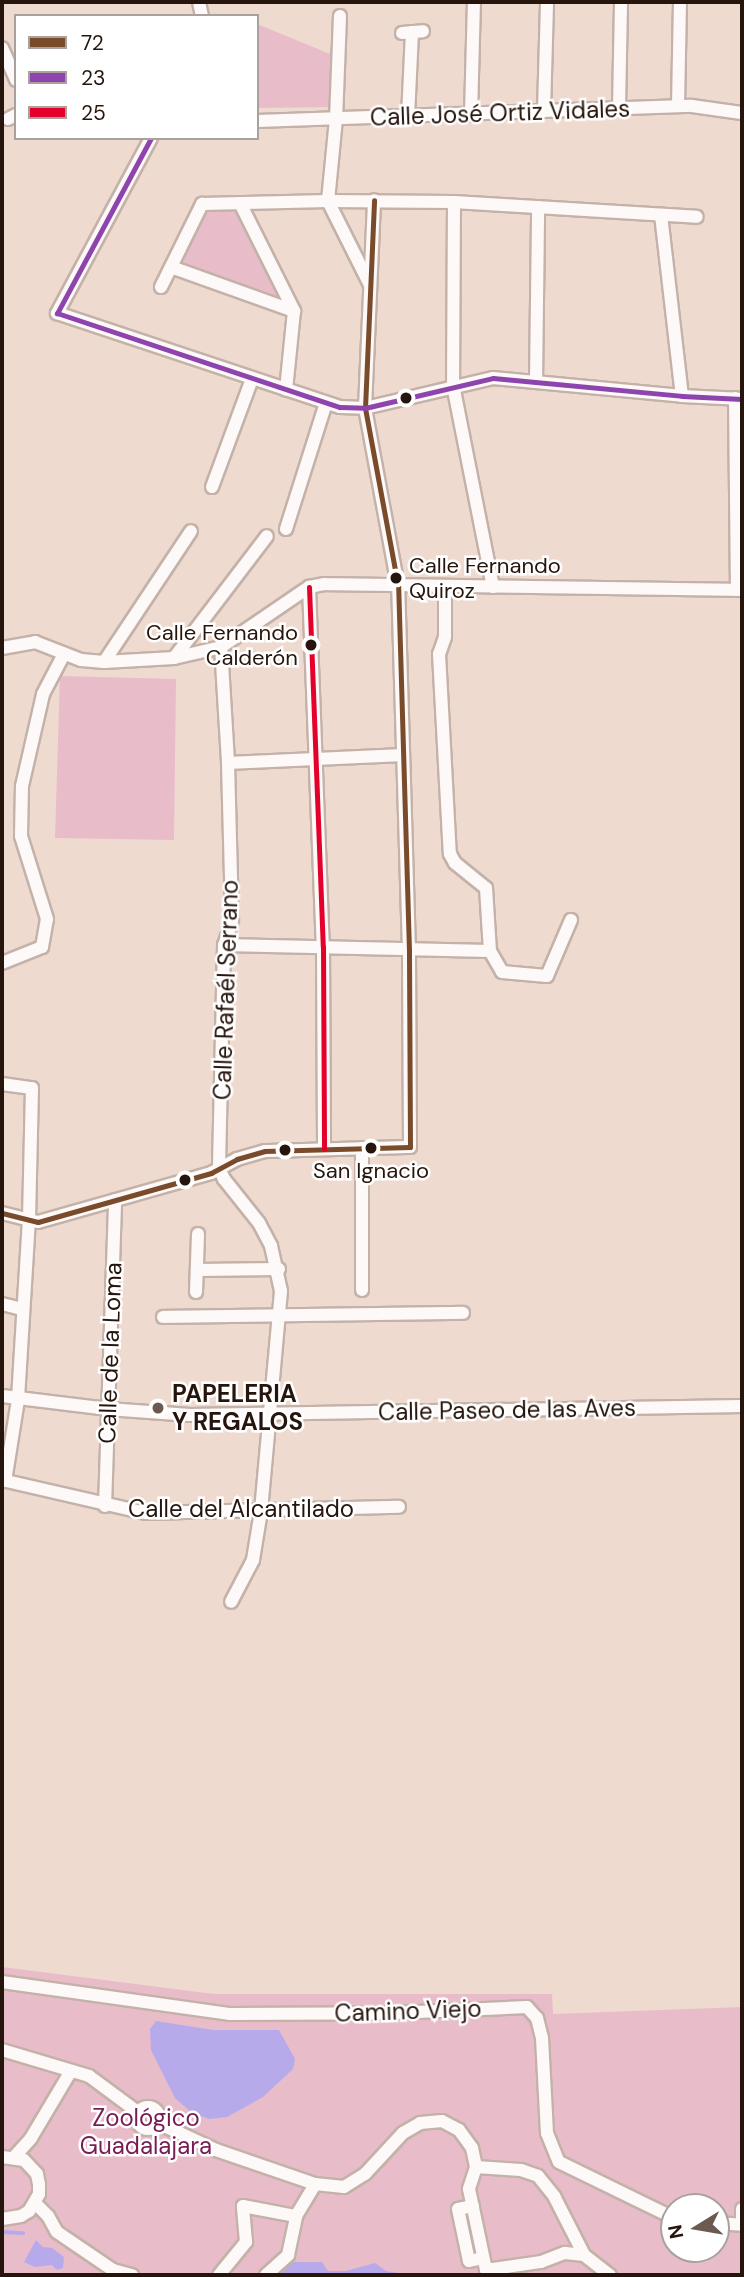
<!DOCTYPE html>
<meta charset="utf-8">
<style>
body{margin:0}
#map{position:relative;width:744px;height:2277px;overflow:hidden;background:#efdad0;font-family:"DM Sans",sans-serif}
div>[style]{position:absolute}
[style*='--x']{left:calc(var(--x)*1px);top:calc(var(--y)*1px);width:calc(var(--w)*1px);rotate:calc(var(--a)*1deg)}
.green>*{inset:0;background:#e9bcca}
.water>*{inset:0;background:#b6aaeb}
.stream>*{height:3.5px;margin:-1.75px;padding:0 1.75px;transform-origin:1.75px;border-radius:1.75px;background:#b6aaeb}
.roads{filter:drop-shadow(2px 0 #c4b2a9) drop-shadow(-2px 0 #c4b2a9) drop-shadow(0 2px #c4b2a9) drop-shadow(0 -2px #c4b2a9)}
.street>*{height:12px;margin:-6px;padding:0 6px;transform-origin:6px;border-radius:6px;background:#fdf9f8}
.street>.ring{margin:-6px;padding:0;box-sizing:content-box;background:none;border:12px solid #fdf9f8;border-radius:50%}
.bus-1>*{height:5px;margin:-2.5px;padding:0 2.5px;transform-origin:2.5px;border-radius:2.5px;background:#7a4b2a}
.bus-2>*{height:5px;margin:-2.5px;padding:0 2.5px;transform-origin:2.5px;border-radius:2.5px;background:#8e44ad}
.bus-3>*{height:5px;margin:-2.5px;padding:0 2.5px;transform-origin:2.5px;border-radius:2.5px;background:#e4002b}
.dots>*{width:19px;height:19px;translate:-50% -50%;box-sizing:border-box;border:4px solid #fff;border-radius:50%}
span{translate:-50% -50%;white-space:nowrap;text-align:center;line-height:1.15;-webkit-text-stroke:5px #fff;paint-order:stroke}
.bus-label{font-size:22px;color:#26150d}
.left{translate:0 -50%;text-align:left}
.right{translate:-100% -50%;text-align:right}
.street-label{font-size:24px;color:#26150d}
.poi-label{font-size:24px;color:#26150d;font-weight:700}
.park-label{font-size:24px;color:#771d55}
.frame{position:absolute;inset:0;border:4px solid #26150d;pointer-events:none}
.legend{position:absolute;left:14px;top:14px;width:245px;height:126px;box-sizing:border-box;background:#fff;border:2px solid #a8a19e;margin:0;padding:9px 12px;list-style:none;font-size:21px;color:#26150d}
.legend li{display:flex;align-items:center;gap:14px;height:35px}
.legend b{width:35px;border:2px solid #a8a19e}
.north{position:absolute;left:660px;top:2193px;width:70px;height:70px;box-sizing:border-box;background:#fff;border:2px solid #a8a19e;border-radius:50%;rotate:259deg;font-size:19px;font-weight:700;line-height:28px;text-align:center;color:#26150d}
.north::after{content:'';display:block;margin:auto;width:24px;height:32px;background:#6c5a51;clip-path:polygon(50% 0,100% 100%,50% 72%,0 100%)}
</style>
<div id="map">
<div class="green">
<div style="clip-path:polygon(257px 24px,335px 56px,334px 107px,257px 108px)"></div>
<div style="clip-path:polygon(239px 206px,289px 307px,175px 266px,203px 207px)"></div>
<div style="clip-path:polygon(60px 676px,176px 679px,174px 840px,55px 838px)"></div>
<div style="clip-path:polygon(evenodd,2px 1967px,214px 1994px,552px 1994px,553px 2014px,742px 2007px,742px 2275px,2px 2275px,2px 1967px,674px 2207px,716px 2207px,716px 2249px,674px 2249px,674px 2207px)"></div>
</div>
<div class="water">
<div style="clip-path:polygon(156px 2021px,213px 2030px,279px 2030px,295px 2059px,293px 2069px,263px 2097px,227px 2117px,209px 2119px,192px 2113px,175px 2098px,151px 2050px,150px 2029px)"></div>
<div style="clip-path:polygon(36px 2240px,43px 2247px,52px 2248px,64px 2257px,63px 2268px,57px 2270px,52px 2265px,35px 2267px,24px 2262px)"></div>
<div style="clip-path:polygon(284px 2262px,322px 2262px,328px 2271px,346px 2271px,375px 2263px,386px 2271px,411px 2275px,271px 2275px)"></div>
</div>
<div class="stream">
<div style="--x:2;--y:2232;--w:21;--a:3"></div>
</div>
<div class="roads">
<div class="street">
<div style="--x:199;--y:2;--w:14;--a:78"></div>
<div style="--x:340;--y:16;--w:103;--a:92.2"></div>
<div style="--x:336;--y:119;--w:82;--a:95.6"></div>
<div style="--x:328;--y:201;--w:94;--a:63.4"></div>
<div style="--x:402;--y:33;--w:21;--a:-5"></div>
<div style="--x:2;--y:48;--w:35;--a:66"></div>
<div style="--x:678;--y:106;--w:104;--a:-88.9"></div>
<div style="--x:619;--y:108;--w:106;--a:-88.9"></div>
<div style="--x:544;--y:111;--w:109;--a:-88.4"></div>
<div style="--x:471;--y:115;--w:113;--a:-88.5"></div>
<div style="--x:408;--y:117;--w:85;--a:-87.3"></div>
<div style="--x:8;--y:119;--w:9;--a:-27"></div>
<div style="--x:257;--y:121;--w:435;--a:-2"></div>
<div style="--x:692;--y:106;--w:50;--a:8"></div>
<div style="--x:151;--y:138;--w:199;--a:118.2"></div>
<div style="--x:57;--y:313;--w:298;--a:18.4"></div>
<div style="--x:340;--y:407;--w:25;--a:2"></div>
<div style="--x:365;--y:408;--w:131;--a:-13.2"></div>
<div style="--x:493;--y:378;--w:190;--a:5.4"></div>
<div style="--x:682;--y:396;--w:60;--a:2.9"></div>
<div style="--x:454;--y:202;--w:183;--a:90.3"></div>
<div style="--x:453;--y:385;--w:206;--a:78.8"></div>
<div style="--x:240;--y:203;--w:121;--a:63.4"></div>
<div style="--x:294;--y:311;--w:79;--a:95.8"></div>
<div style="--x:661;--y:215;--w:182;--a:83.4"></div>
<div style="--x:171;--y:267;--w:131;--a:19.7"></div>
<div style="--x:161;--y:287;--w:93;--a:-63.7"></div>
<div style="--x:202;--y:204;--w:126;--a:-1.4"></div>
<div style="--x:328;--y:201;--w:126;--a:0.5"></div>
<div style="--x:454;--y:202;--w:243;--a:3.5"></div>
<div style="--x:536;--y:382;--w:175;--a:-89.3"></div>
<div style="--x:735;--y:398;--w:192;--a:89.4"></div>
<div style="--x:212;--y:487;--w:115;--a:-69.7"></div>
<div style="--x:286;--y:529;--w:132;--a:-72.4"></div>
<div style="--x:445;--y:586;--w:51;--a:90"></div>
<div style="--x:445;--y:637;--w:18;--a:109"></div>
<div style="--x:439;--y:654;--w:200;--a:86.9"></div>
<div style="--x:450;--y:854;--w:10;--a:61"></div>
<div style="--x:455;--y:863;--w:40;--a:39"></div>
<div style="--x:486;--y:888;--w:63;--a:86.4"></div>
<div style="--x:490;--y:951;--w:24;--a:60"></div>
<div style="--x:502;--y:972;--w:45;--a:5.1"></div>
<div style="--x:547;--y:976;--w:61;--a:-66.8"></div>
<div style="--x:309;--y:587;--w:360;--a:87.8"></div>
<div style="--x:323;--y:947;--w:202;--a:89.7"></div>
<div style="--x:221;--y:647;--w:116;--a:86.5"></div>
<div style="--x:228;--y:763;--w:158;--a:88.5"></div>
<div style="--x:232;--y:921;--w:25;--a:108"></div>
<div style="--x:224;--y:945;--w:223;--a:91.3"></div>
<div style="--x:219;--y:1168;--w:12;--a:66"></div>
<div style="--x:224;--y:1179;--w:56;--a:51.5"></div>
<div style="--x:259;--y:1223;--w:26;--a:62"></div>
<div style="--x:271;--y:1246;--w:46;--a:77.5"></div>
<div style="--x:281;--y:1291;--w:221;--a:95.2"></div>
<div style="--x:261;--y:1511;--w:50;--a:99.3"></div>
<div style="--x:253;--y:1560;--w:47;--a:117.6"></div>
<div style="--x:2;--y:648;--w:34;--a:-10"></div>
<div style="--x:35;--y:642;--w:49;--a:21.4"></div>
<div style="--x:81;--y:660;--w:23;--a:5"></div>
<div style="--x:104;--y:662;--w:70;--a:-3.3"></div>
<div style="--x:174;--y:658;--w:48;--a:-13.2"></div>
<div style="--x:221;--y:647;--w:107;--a:-34.3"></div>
<div style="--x:309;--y:587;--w:15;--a:-11"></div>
<div style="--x:324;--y:584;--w:418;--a:0.8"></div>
<div style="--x:174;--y:658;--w:153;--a:-52.7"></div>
<div style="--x:104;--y:662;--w:157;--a:-56.4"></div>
<div style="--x:228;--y:763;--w:175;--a:-2.6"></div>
<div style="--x:224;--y:945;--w:266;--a:1.3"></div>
<div style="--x:2;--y:963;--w:43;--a:-21.8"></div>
<div style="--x:42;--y:947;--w:28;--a:-80"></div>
<div style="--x:47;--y:919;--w:87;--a:-107.4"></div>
<div style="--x:21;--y:836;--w:50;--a:-88.9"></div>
<div style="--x:22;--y:786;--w:94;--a:-77.1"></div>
<div style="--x:43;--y:694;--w:45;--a:-62.3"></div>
<div style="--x:2;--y:1084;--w:30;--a:8"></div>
<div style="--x:32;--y:1088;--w:131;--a:91.3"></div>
<div style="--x:29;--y:1219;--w:181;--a:93.5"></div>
<div style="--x:18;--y:1400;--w:82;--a:99.1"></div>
<div style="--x:362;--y:1148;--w:142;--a:90"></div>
<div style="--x:2;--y:1213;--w:37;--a:14"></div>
<div style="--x:38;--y:1222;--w:180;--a:-15.8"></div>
<div style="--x:211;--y:1173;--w:30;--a:-28"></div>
<div style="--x:237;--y:1159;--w:29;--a:-16"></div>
<div style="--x:265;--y:1151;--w:145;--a:-1.6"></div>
<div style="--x:410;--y:1147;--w:196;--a:-90.3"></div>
<div style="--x:409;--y:951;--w:365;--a:-91.7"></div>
<div style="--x:398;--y:586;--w:181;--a:-100.5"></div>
<div style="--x:365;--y:408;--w:208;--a:-87.5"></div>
<div style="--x:197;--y:1270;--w:82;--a:-0.7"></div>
<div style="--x:196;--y:1292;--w:58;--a:-88"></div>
<div style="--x:2;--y:1304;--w:21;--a:14"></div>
<div style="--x:163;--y:1317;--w:300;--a:-0.8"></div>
<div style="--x:2;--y:1396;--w:107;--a:7"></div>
<div style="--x:108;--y:1409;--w:82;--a:4.2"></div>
<div style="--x:190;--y:1415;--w:552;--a:-0.93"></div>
<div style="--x:2;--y:1480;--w:148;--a:12.9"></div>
<div style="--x:146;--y:1513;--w:253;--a:-1.4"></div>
<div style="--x:105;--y:1506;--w:306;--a:-88.1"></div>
<div style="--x:2;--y:1982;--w:229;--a:8"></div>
<div style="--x:229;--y:2014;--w:166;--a:-0.3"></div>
<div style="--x:395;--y:2013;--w:132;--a:-2.6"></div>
<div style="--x:527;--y:2007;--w:15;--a:48"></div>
<div style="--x:537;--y:2018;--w:21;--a:76"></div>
<div style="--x:542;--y:2038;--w:95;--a:87"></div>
<div style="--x:547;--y:2133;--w:31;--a:68"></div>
<div style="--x:559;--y:2162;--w:128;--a:26"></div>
<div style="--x:2;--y:2050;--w:91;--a:16.6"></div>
<div style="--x:89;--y:2076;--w:62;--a:36.5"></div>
<div class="ring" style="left:137px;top:2107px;width:10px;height:10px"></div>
<div style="--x:158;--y:2123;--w:64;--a:25"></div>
<div style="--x:216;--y:2150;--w:105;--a:19"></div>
<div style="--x:315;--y:2184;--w:29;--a:6"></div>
<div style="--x:344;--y:2187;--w:25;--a:-32"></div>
<div style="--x:365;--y:2174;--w:56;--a:-47.2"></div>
<div style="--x:403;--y:2133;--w:20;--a:-30"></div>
<div style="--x:420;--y:2123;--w:22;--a:-5"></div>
<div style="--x:442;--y:2121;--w:19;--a:28"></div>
<div style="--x:459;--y:2130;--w:22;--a:54"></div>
<div style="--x:472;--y:2148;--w:19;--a:78"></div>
<div style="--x:476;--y:2167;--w:23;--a:108"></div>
<div style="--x:469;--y:2189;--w:83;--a:78.1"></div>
<div style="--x:486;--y:2270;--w:56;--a:-8.3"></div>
<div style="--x:541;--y:2262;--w:26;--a:-21"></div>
<div style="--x:565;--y:2253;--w:19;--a:6"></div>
<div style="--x:584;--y:2255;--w:33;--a:38"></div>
<div style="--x:15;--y:2156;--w:24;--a:-48"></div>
<div style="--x:31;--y:2138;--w:78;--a:-59.2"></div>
<div style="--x:2;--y:2157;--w:22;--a:8"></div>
<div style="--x:24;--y:2160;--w:19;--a:47"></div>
<div style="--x:37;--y:2174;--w:10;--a:79"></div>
<div style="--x:39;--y:2184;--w:10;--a:90"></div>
<div style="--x:39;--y:2194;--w:20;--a:120"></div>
<div style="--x:29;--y:2211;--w:9;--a:148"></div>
<div style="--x:21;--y:2216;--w:19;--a:171"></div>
<div style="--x:476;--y:2167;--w:45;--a:3.8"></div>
<div style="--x:521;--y:2170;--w:18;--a:19"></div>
<div style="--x:538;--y:2176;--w:26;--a:51"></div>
<div style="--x:554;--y:2196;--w:66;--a:63"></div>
<div style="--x:35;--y:2203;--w:18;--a:45"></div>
<div style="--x:48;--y:2216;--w:18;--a:61"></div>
<div style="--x:57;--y:2232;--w:68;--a:34.2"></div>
<div style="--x:113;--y:2270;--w:20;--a:15"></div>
<div style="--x:473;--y:2206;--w:15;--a:169"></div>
<div style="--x:458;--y:2209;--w:53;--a:78.1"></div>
<div style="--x:469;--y:2261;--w:14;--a:-12"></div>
<div style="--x:716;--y:2223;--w:26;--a:4"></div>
<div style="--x:742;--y:2225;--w:16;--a:-90"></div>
<div style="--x:219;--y:2275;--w:43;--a:-50.7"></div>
<div style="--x:246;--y:2242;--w:36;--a:-95"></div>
<div style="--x:243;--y:2206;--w:54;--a:10.7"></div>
<div style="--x:296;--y:2216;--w:37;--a:-59"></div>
<div style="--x:266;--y:2275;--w:30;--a:-42"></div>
<div style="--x:288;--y:2255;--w:40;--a:-78"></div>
</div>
</div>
<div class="bus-1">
<div style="--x:2;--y:1213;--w:37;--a:14"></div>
<div style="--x:38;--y:1222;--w:180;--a:-15.8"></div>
<div style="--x:211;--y:1173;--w:30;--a:-28"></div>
<div style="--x:237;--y:1159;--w:29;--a:-16"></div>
<div style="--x:265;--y:1151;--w:145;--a:-1.6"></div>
<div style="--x:410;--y:1147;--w:196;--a:-90.3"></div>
<div style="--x:409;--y:951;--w:365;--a:-91.7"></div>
<div style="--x:398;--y:586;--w:181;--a:-100.5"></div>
<div style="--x:365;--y:408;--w:208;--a:-87.5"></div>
</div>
<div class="bus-2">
<div style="--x:151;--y:138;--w:199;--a:118.2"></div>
<div style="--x:57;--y:313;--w:298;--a:18.4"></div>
<div style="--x:340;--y:407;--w:25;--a:2"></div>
<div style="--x:365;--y:408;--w:131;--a:-13.2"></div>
<div style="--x:493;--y:378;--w:190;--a:5.4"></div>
<div style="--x:682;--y:396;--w:60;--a:2.9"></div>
</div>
<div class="bus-3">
<div style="--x:309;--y:587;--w:360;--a:87.8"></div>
<div style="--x:323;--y:947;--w:202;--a:89.7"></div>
</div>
<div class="dots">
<div style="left:406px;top:398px;background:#26150d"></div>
<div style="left:396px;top:578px;background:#26150d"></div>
<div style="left:311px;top:645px;background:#26150d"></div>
<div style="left:371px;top:1148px;background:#26150d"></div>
<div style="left:285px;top:1150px;background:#26150d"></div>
<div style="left:185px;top:1180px;background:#26150d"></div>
<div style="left:158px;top:1408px;background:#6c5a51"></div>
</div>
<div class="bus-label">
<span class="left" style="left:409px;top:578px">Calle Fernando<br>Quiroz</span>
<span class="right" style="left:298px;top:645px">Calle Fernando<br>Calderón</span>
<span style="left:371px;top:1171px">San Ignacio</span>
</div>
<div class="street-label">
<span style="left:500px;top:113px;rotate:-2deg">Calle José Ortiz Vidales</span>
<span style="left:226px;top:990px;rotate:-88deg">Calle Rafaél Serrano</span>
<span style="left:110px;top:1353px;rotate:-88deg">Calle de la Loma</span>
<span style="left:507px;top:1410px;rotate:-1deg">Calle Paseo de las Aves</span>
<span style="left:241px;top:1509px">Calle del Alcantilado</span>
<span style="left:408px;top:2011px;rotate:-2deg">Camino Viejo</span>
</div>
<div class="poi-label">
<span class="left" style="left:172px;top:1408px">PAPELERIA<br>Y REGALOS</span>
</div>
<div class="park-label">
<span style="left:146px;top:2132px">Zoológico<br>Guadalajara</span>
</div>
<div class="frame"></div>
<ul class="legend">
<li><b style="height:9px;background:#7a4b2a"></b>72</li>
<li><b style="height:9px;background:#8e44ad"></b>23</li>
<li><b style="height:9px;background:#e4002b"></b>25</li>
</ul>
<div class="north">N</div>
</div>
